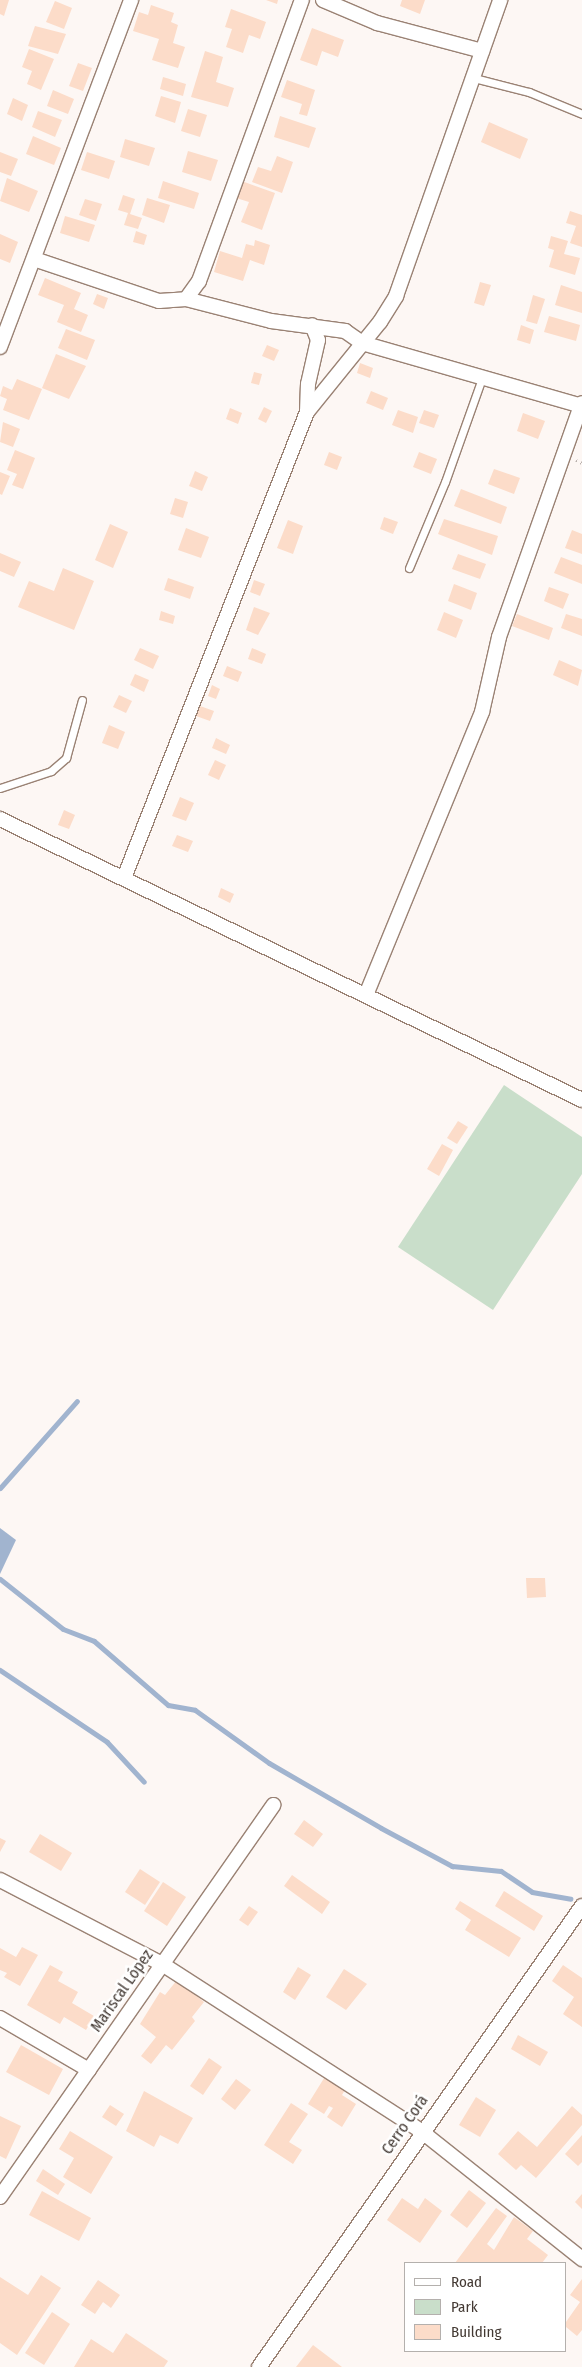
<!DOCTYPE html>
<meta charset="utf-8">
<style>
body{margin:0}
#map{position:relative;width:582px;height:2367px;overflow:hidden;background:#fdf7f4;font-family:"Fira Sans Condensed",sans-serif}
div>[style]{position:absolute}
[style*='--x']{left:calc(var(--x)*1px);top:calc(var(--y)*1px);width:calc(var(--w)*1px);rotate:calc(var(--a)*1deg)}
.green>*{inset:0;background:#c9deca}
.water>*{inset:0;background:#a1b4cf}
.stream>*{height:5px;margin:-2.5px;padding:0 2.5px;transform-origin:2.5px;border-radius:2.5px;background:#a1b4cf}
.building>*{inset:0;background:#fcdcc9}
.path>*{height:3px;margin-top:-1.5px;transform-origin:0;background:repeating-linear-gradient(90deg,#bab2ae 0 1px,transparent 0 5px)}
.roads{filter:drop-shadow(1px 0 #9a8274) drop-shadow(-1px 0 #9a8274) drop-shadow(0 1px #9a8274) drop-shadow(0 -1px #9a8274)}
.service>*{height:7px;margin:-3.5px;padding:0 3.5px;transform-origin:3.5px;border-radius:3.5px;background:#fff}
.minor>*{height:14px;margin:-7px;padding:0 7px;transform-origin:7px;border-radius:7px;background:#fff}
span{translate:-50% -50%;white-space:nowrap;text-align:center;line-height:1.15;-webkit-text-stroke:5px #fff;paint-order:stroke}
.street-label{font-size:16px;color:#433933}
.legend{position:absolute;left:404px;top:2262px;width:162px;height:90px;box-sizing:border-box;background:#fff;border:1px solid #b4b0ad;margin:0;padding:6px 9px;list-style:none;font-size:15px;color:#433933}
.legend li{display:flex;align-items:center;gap:10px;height:25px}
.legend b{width:25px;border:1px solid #b4b0ad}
</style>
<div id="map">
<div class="green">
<div style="clip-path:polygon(504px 1085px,582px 1137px,582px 1174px,493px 1310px,398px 1247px)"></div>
</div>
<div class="water">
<div style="clip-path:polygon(0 1528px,16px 1540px,0 1574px)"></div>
</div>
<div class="stream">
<div style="--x:0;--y:1488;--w:116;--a:-48.5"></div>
<div style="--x:0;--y:1579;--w:80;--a:38.4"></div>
<div style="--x:63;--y:1629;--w:33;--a:21"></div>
<div style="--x:94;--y:1641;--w:98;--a:40.9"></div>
<div style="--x:168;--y:1705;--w:27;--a:10"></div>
<div style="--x:195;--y:1710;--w:91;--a:35.6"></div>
<div style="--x:269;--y:1763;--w:129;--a:30.1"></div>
<div style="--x:381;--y:1828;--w:81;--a:28.2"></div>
<div style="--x:452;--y:1866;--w:49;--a:5.8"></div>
<div style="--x:501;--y:1871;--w:37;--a:34"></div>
<div style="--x:532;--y:1892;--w:39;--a:10"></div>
<div style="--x:0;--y:1670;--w:129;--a:33.9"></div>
<div style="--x:107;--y:1742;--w:54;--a:47.2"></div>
</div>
<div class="building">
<div style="clip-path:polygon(0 0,9px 0,4px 16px,0 14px)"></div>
<div style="clip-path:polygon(266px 0,278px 0,277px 4px)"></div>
<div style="clip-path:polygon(402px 0,425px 0,420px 14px,400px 6px)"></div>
<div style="clip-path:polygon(55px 1px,72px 8px,64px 29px,46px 22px)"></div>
<div style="clip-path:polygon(151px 5px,174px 13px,171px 22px,178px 25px,173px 43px,185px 47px,178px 68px,152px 60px,159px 39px,133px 31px,139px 12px,148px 15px)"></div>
<div style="clip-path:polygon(231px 9px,266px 22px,260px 39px,249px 35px,243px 53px,226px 47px,232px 29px,225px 27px)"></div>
<div style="clip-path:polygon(35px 26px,66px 34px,58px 54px,28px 46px)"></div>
<div style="clip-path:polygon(312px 28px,344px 40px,338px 57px,322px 51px,317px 66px,300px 60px)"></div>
<div style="clip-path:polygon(29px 49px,54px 59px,41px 90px,27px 84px,32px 71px,22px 67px)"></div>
<div style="clip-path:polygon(205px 51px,223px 57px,216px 82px,234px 88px,228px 107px,191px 97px)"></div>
<div style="clip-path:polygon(78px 63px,92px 68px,83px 91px,69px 86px)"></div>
<div style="clip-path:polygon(163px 77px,186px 84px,183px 96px,160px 89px)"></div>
<div style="clip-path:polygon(287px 80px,315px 90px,307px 116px,299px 114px,302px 104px,281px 97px)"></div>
<div style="clip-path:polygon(53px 90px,74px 99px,68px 114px,47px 106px)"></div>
<div style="clip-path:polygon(161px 96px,181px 102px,175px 123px,155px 116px)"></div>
<div style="clip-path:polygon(13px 98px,28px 105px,22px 121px,7px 114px)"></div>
<div style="clip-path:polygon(188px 109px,207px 115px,200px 137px,181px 131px)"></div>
<div style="clip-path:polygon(38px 111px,62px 120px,55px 137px,32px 127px)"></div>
<div style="clip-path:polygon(280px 116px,316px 128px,309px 148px,274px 137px)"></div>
<div style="clip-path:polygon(489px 122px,528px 139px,520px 159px,481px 142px)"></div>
<div style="clip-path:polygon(33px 136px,61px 148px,54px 165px,26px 154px)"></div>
<div style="clip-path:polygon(125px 139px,155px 148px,149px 166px,120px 157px)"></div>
<div style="clip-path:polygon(188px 151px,218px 160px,211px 181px,182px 172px)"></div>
<div style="clip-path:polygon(0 152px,18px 159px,11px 176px,0 172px)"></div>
<div style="clip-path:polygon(87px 152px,115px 161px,109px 179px,81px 170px)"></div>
<div style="clip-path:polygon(277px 156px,293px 162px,282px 193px,252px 182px,258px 167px,271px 171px)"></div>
<div style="clip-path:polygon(7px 178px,38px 191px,29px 212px,0 201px)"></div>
<div style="clip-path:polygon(239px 180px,275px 193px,262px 230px,241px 222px,249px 202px,233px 197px)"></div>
<div style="clip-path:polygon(163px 181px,199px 193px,194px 209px,158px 198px)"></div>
<div style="clip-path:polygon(123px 195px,135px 199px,130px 214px,142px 218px,138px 229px,124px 225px,128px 213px,118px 210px)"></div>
<div style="clip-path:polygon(147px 198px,170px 205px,164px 223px,142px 215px)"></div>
<div style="clip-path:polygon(85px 199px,102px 204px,96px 221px,79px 215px)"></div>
<div style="clip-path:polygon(570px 211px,582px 215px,582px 247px,570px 243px,576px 226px,566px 223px)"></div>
<div style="clip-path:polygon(65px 216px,95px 225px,89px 242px,60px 233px)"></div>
<div style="clip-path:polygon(136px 231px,147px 235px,144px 245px,133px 242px)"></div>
<div style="clip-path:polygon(0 234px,18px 242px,10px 263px,0 259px)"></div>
<div style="clip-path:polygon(551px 236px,568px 241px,564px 254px,580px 258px,575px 275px,549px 267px,554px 250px,548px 248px)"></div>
<div style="clip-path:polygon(255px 240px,270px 245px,264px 265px,250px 260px,243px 281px,214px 272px,220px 251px,242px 258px,246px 244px,254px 246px)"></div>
<div style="clip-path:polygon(45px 278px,81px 293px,74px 309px,88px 315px,81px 332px,57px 322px,64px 305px,38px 295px)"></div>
<div style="clip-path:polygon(480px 282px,491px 285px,484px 306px,474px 303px)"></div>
<div style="clip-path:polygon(561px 285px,582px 292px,582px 313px,555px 305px)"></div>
<div style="clip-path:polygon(97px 294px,108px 298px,104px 309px,93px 304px)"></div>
<div style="clip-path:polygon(533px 295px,545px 299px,537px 324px,526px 321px)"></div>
<div style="clip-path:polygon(549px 316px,580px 325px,576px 341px,544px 332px)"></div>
<div style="clip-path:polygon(521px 325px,534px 330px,530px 344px,517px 340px)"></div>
<div style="clip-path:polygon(66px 329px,95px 340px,87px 360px,58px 348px)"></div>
<div style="clip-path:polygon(267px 345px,279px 350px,274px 361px,262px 356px)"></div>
<div style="clip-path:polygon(56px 354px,86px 366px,69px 399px,42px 388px)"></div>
<div style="clip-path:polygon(360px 363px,373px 368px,370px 378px,357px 373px)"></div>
<div style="clip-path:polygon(254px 372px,262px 374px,259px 385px,251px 383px)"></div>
<div style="clip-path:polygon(17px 379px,42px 389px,29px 420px,3px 410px,7px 399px,0 396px,3px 386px,12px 390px)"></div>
<div style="clip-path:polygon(371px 391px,388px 398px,383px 410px,366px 403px)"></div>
<div style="clip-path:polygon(264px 407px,272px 411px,266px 423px,258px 419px)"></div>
<div style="clip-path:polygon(230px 408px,242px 413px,238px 424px,226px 419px)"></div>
<div style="clip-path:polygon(398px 410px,418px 417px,413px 433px,392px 425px)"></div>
<div style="clip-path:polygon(424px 410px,439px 415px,434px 428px,419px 423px)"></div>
<div style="clip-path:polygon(523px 413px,545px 421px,538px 439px,517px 431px)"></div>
<div style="clip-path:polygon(3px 422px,20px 429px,13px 447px,0 442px)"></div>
<div style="clip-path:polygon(15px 450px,35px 458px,23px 489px,12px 485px,17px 474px,7px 470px)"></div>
<div style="clip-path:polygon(329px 452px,342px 457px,337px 470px,324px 465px)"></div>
<div style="clip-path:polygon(419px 452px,437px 459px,431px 474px,413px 467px)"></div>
<div style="clip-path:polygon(494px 469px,520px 478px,514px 494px,488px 484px)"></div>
<div style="clip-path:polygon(195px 471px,208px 477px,202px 491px,189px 486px)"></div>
<div style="clip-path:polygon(0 472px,10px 476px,2px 495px,0 494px)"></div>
<div style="clip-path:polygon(461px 489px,507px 507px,501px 524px,454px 506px)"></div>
<div style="clip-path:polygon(175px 498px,188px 502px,183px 518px,170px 514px)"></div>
<div style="clip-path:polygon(384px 517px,398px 522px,393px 534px,380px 529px)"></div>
<div style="clip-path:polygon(444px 519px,498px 536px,492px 555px,438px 534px)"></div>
<div style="clip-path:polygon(288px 520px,303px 526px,293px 554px,277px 548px)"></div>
<div style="clip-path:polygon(110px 524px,128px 532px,113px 568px,95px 560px)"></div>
<div style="clip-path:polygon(186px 528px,209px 537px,201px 558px,178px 550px)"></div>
<div style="clip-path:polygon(572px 530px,582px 534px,582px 554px,565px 548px)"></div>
<div style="clip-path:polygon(0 553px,21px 562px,14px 577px,0 571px)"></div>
<div style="clip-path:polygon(458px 554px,486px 564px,480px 579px,452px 569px)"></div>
<div style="clip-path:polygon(561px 557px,582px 565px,582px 584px,554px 573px)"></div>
<div style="clip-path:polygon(63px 568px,94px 581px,74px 630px,18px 607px,29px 581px,54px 591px)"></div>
<div style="clip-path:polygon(168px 578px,194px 587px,190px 599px,164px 590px)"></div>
<div style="clip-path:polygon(254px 580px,265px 584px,260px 596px,250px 592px)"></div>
<div style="clip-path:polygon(454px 584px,477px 593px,471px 610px,448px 601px)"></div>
<div style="clip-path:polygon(549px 587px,569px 594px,563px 609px,544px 601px)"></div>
<div style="clip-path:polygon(254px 607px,270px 613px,258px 635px,246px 630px)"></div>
<div style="clip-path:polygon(161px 611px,175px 616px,173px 624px,159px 620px)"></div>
<div style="clip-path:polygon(444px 612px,463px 620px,456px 638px,437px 630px)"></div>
<div style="clip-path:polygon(517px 614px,553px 628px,549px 640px,512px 626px)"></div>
<div style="clip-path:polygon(566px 614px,582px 619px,582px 636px,561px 628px)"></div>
<div style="clip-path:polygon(140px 648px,159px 656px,153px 669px,134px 660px)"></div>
<div style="clip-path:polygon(252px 648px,266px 654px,262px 664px,248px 659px)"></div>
<div style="clip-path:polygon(559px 660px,582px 670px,578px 686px,553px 675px)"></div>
<div style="clip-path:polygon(227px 666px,242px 672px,238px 682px,223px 676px)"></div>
<div style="clip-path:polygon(135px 674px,149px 680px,144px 692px,130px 685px)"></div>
<div style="clip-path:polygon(212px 685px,220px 689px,216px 699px,208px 696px)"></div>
<div style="clip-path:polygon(119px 695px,132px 701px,126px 713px,113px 707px)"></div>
<div style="clip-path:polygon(200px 706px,214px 711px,210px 721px,196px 716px)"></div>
<div style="clip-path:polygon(109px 725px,125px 732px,118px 749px,102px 743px)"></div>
<div style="clip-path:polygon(216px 738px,230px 745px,226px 754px,212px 748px)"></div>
<div style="clip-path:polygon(215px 760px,226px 765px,219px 780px,208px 775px)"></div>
<div style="clip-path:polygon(180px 797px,194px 803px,186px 821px,172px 816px)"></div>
<div style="clip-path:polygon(64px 810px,75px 815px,69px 829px,58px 825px)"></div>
<div style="clip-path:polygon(177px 835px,193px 841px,188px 852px,172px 846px)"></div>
<div style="clip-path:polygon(221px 888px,234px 894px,230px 903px,218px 897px)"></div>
<div style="clip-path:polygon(458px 1121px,468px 1127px,457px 1144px,447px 1138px)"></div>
<div style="clip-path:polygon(442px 1144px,453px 1150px,439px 1176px,427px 1169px)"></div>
<div style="clip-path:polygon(526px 1578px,545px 1578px,546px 1597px,527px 1598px)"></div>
<div style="clip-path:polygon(304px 1820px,323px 1834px,313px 1847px,294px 1834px)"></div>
<div style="clip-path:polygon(40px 1834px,72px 1853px,61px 1871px,29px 1852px)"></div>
<div style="clip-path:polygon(0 1838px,6px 1841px,0 1852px)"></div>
<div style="clip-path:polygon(140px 1869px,160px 1882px,145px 1905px,125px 1892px)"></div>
<div style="clip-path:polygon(292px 1875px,330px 1902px,322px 1914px,284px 1886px)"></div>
<div style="clip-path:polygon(163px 1882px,186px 1897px,167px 1926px,144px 1911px)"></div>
<div style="clip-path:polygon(504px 1891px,543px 1916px,534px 1931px,495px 1906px)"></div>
<div style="clip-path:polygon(460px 1901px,521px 1938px,509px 1957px,465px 1930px,471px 1920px,455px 1909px)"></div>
<div style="clip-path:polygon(249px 1906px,258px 1912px,248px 1926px,239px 1920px)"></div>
<div style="clip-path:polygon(22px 1947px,38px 1955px,20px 1986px,4px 1977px,7px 1973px,0 1970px,0 1948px,16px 1957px)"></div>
<div style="clip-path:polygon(50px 1965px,63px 1972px,58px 1981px,78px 1992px,72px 2003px,94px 2016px,86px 2030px,64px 2017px,60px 2024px,27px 2005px)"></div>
<div style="clip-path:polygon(563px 1965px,582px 1978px,582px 2027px,563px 2014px,574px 1997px,552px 1981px)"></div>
<div style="clip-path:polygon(298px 1967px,311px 1975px,295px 2000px,283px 1992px)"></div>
<div style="clip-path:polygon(344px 1969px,367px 1984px,346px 2010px,326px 1997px)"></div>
<div style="clip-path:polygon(177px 1980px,204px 2002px,192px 2017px,195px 2021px,172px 2050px,166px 2045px,151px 2064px,141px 2056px,156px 2037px,140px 2024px,160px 1992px,165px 1995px)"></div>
<div style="clip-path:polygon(518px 2035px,548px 2052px,540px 2066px,511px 2049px)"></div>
<div style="clip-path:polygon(21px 2045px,63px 2069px,49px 2095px,6px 2072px)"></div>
<div style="clip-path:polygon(209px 2058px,222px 2067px,203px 2095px,190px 2086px)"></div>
<div style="clip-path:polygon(326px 2075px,346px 2088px,342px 2095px,356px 2104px,342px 2127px,327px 2117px,333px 2108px,329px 2106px,324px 2114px,308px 2104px)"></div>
<div style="clip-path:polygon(236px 2079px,251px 2090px,235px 2110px,221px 2099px)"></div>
<div style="clip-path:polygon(144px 2091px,193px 2118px,178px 2144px,160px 2135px,154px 2147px,126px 2131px)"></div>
<div style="clip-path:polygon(476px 2097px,496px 2110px,480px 2137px,459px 2125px)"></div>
<div style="clip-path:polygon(291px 2103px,308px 2114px,289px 2142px,302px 2150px,293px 2164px,264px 2145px)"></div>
<div style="clip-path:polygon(110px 2105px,124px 2114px,116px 2126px,102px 2117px)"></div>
<div style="clip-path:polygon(572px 2106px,582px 2115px,582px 2125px,536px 2178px,521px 2165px,516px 2170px,498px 2154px,518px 2131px,537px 2147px)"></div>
<div style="clip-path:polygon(0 2116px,21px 2126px,6px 2159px,0 2156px)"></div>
<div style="clip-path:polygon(70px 2131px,113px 2157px,91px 2194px,63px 2177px,74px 2158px,59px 2149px)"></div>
<div style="clip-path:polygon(582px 2135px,582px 2162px,578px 2166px,565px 2154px)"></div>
<div style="clip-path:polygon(43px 2169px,65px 2184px,58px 2195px,36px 2181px)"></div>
<div style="clip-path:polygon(469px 2190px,486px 2203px,467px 2228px,450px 2215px)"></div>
<div style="clip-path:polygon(42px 2191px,91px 2218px,79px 2241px,29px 2215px)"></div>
<div style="clip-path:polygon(582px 2194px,582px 2209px,575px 2202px)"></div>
<div style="clip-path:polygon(402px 2198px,418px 2209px,425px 2198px,442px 2211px,420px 2243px,387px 2220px)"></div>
<div style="clip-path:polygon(496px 2208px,507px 2216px,487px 2244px,494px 2250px,514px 2217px,533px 2231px,527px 2239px,548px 2255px,542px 2263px,455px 2263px)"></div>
<div style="clip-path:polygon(41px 2275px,61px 2288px,17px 2355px,0 2343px,0 2277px,28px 2295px)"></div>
<div style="clip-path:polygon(582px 2279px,582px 2330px,577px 2336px,566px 2327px,566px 2322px,580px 2302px,570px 2295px)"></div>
<div style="clip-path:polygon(98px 2280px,120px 2295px,111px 2308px,103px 2302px,95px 2314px,81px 2305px)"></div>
<div style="clip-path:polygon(52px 2312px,70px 2324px,44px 2365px,25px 2353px)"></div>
<div style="clip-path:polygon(126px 2333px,168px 2361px,164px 2367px,74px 2367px,91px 2339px,113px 2353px)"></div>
<div style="clip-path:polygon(313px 2345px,342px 2367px,296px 2367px)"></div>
</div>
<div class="path">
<div style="--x:576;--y:460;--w:7;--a:27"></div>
</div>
<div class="roads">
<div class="service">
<div style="--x:474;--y:78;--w:57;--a:14.3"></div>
<div style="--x:529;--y:92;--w:57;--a:22.5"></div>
<div style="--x:409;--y:568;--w:93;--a:-67.3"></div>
<div style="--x:445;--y:482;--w:110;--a:-70.4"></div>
<div style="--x:0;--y:788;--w:54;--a:-18.4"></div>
<div style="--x:51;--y:771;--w:20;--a:-41"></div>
<div style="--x:66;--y:758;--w:60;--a:-74.6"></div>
</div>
<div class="minor">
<div style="--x:323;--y:0;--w:59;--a:23.1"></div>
<div style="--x:377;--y:23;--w:109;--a:14.9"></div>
<div style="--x:34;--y:259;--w:132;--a:18.6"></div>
<div style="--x:159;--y:301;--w:27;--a:-4"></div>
<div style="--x:186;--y:299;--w:88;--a:14.5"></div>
<div style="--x:271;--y:321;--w:75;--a:7.7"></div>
<div style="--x:345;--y:331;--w:21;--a:35"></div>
<div style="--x:362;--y:343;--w:228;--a:16"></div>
<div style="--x:186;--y:299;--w:22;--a:-54"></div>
<div style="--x:199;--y:281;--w:299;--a:-69.9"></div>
<div style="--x:0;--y:347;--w:371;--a:-69.3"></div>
<div style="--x:307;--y:412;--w:28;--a:-88"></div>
<div style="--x:308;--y:384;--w:45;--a:-77.2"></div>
<div style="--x:318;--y:340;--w:16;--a:-112"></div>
<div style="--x:0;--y:819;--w:646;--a:25.77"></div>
<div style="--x:124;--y:878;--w:501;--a:-68.56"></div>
<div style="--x:307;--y:412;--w:116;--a:-51"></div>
<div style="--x:380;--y:322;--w:31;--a:-58"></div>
<div style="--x:396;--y:296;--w:314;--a:-70.6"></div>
<div style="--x:366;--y:995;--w:306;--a:-67.7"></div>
<div style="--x:482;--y:712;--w:77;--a:-77.2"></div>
<div style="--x:499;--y:637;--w:248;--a:-70.5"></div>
<div style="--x:0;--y:1880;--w:182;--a:27.4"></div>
<div style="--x:162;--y:1964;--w:308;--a:32.8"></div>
<div style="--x:421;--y:2131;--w:206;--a:38.5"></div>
<div style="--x:0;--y:2018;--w:103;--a:30.3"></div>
<div style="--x:0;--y:2197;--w:478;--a:-55.1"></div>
<div style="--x:259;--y:2367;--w:563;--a:-54.98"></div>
</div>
</div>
<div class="street-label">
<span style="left:122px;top:1991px;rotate:-55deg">Mariscal López</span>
<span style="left:405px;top:2125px;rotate:-55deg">Cerro Corá</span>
</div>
<ul class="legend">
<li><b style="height:6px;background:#fff"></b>Road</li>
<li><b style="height:14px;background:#c9deca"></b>Park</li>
<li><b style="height:14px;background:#fcdcc9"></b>Building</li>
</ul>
</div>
